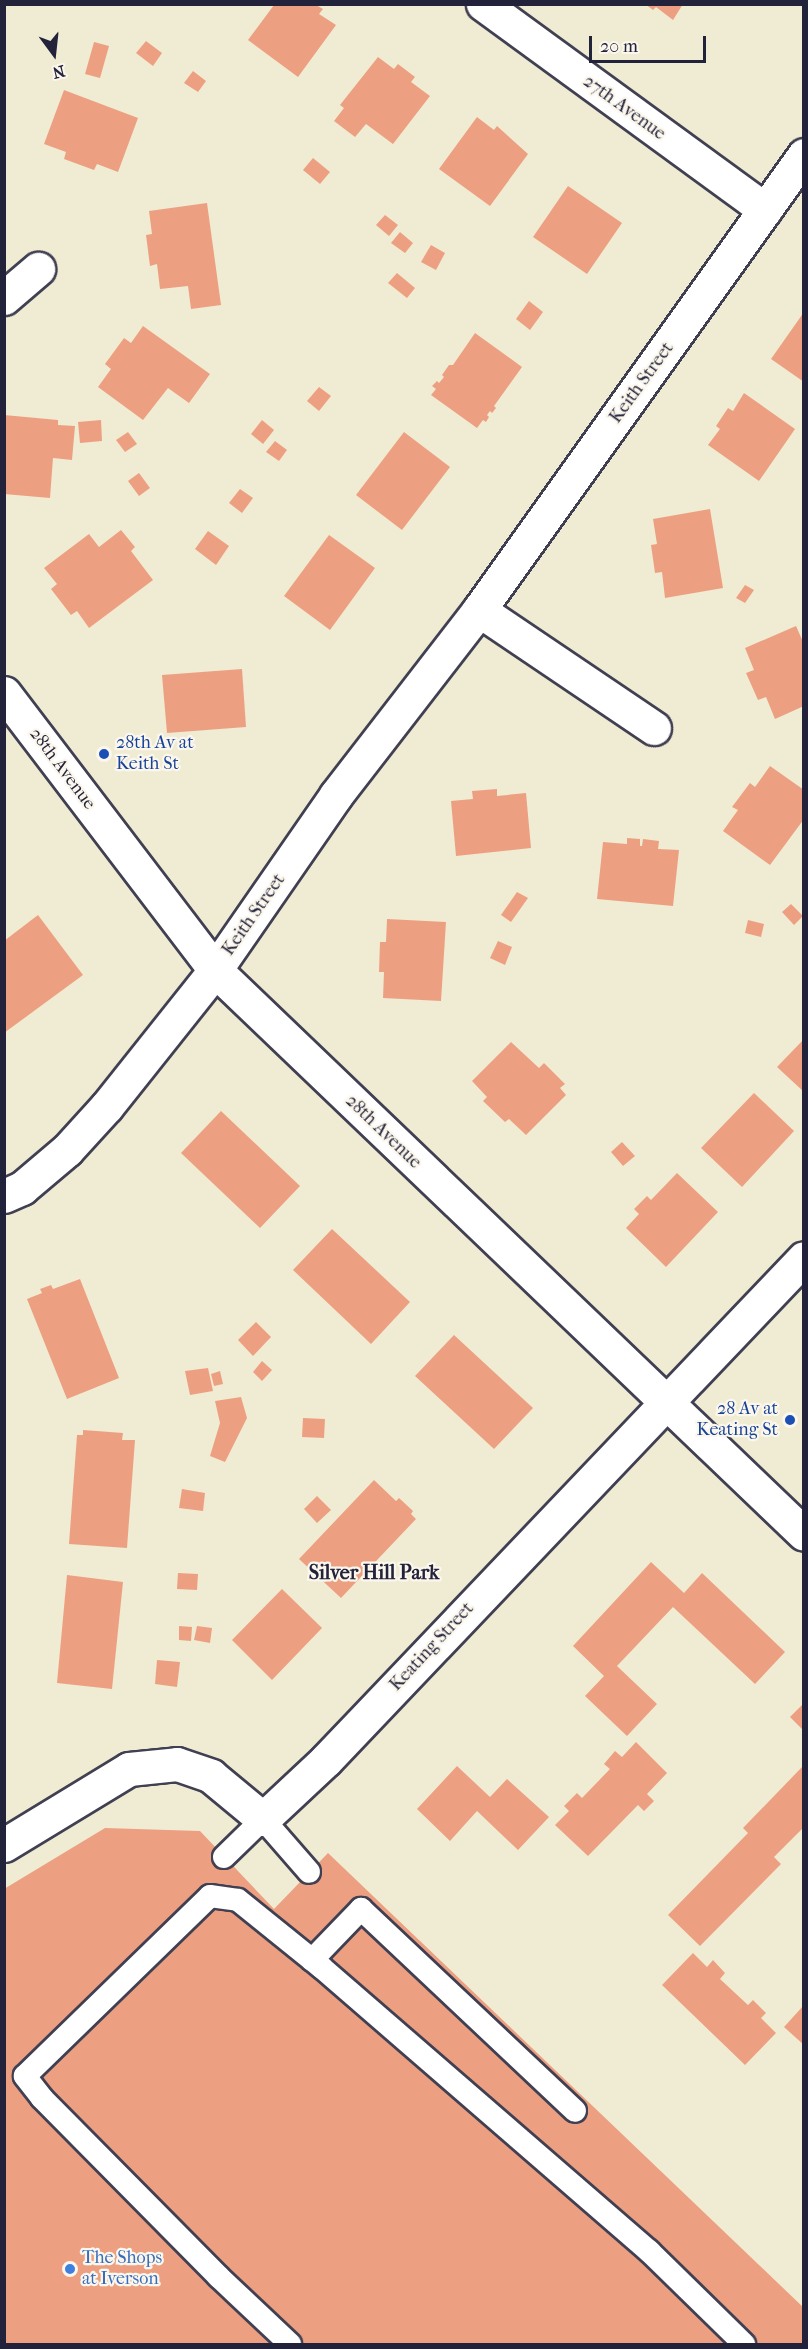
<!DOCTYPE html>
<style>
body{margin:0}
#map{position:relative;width:808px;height:2349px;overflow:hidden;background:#f0ebd3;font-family:"IM FELL French Canon",serif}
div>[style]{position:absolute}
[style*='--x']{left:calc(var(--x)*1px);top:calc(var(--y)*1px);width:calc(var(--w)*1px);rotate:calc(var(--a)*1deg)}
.building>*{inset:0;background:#eda081}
.roads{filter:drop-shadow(2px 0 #414052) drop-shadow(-2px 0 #414052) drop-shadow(0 2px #414052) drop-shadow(0 -2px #414052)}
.service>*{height:22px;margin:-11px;padding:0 11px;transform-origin:11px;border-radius:11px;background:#fff}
.minor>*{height:33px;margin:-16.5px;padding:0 16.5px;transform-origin:16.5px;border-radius:16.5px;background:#fff}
.tertiary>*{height:33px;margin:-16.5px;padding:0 16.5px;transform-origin:16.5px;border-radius:16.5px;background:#fff}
.dots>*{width:16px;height:16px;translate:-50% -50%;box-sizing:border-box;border:3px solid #fbf7ec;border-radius:50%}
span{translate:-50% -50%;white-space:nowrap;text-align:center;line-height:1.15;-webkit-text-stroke:4.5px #fbf7ec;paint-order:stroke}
.street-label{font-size:18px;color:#22223b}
.transit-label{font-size:18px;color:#164399}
.left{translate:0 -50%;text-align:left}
.right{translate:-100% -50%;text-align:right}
.shop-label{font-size:18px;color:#366cbe}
.neighbourhood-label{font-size:20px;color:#22223b;font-weight:700}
.frame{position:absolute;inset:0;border:6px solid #22223b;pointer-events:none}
.north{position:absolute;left:24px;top:24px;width:60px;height:60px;-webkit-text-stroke:4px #fbf7ec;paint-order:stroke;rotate:165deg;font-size:16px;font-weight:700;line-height:24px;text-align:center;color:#22223b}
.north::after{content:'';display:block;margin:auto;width:21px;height:27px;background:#22223b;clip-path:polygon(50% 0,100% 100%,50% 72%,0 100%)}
.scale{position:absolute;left:589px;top:36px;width:117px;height:27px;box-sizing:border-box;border:3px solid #22223b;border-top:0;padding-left:8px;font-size:18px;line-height:21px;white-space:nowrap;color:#22223b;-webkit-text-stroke:4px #fbf7ec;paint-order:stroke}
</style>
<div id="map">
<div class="building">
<div style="clip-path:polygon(645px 4px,683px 4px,673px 20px,656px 7px,653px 10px)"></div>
<div style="clip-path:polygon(274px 5px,316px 5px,323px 9px,319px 14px,336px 25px,298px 77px,248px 40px)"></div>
<div style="clip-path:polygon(146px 41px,162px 53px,153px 66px,136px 53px)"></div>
<div style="clip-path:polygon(94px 42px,109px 46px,100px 78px,85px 74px)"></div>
<div style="clip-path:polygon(378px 57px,394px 69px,398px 64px,415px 77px,411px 82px,430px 96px,393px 144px,366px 124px,355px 137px,334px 121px,344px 108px,340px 105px)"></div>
<div style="clip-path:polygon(193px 71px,206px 81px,198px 92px,184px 83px)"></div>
<div style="clip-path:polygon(64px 90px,138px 118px,118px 172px,97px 164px,94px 170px,64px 159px,66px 152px,44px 144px)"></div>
<div style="clip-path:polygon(477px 117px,494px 130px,497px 126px,528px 154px,490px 206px,439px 169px)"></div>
<div style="clip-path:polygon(313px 158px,330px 172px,320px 184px,303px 170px)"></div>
<div style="clip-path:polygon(568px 186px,622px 223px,587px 274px,533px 237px)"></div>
<div style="clip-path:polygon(207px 203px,221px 305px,191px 309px,188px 286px,160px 289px,157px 264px,150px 266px,146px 235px,152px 234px,149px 211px)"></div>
<div style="clip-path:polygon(385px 215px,398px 225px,389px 236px,376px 225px)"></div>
<div style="clip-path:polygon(400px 232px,413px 243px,405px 253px,391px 243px)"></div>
<div style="clip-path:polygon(431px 245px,445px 253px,436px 270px,421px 262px)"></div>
<div style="clip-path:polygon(397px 273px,415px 288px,407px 298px,388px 283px)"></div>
<div style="clip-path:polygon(529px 301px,543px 312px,530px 330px,516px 319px)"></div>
<div style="clip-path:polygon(804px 312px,804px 382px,771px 359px)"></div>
<div style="clip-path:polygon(143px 326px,210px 374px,189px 403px,168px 388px,143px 420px,98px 387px,111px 369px,105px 364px,124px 338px,131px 343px)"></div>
<div style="clip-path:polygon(475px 333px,522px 367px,494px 406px,496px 408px,492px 413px,490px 411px,487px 415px,489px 417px,486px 422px,483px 420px,477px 428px,431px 395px,436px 389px,432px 386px,437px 381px,439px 383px,444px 377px,442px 375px,449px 365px,453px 365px)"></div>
<div style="clip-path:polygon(319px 387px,331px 396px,319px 411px,307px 401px)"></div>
<div style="clip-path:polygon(744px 393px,795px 429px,759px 481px,708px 445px,720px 429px,716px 426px,728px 408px,733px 411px)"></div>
<div style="clip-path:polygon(4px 415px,58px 420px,58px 425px,75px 426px,72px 460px,53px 458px,50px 498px,4px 494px)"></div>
<div style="clip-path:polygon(101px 420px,102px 441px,80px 443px,78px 422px)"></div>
<div style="clip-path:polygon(262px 420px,274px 430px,263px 444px,251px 434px)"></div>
<div style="clip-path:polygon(128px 432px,137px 444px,125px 452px,116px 440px)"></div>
<div style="clip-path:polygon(404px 432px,450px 467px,402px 530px,356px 495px)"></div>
<div style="clip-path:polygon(275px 441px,287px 450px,279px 461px,266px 452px)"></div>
<div style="clip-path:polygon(139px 473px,150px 488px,139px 496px,128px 481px)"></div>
<div style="clip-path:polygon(240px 489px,253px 498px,242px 513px,229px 503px)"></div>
<div style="clip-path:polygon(710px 509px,723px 588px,665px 598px,662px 572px,655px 573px,651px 545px,657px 544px,653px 519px)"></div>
<div style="clip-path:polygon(121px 530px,135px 547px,131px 551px,153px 580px,89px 628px,77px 611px,71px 615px,51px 589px,57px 584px,44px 568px,89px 534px,99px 547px)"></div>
<div style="clip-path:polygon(208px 531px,229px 546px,216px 565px,195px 549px)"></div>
<div style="clip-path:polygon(329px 535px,375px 568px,330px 630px,284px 596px)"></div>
<div style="clip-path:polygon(745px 585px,754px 590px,745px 603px,736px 598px)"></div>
<div style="clip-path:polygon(796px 626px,804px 644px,804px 706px,775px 719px,766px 697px,758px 700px,746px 673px,754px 670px,745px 648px)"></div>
<div style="clip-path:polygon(242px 669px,246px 727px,167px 733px,162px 675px)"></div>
<div style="clip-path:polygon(770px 766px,804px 790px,804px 819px,770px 865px,723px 831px,738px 810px,732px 807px,750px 783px,755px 787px)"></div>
<div style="clip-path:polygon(497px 789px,497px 796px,526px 793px,531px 848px,456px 856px,451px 801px,473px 799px,472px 791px)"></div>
<div style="clip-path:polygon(627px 838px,640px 839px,640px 846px,642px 846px,643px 839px,659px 841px,658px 849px,679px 850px,673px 906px,597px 899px,603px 842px,627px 844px)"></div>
<div style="clip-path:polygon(517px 892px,528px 898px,511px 922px,501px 915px)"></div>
<div style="clip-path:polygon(791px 904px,803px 916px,794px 925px,782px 912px)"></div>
<div style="clip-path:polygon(38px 915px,83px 975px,4px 1033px,4px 941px)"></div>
<div style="clip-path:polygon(387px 919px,446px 922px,441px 1001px,383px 998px,384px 972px,379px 972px,380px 942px,386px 942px)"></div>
<div style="clip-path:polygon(748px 920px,764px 924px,761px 937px,745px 933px)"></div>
<div style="clip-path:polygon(498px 941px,512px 947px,505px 965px,490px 958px)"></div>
<div style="clip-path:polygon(804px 1039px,804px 1092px,777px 1067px)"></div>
<div style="clip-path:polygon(511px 1042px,539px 1068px,544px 1063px,565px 1084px,560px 1088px,566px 1095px,526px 1135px,509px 1119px,505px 1122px,483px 1101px,487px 1097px,472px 1081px)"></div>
<div style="clip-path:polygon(754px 1093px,794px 1131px,742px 1187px,701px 1148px)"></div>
<div style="clip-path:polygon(221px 1111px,300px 1186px,260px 1228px,181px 1153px)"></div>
<div style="clip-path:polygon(622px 1142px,635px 1156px,623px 1166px,611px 1152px)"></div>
<div style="clip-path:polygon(677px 1173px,718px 1212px,666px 1267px,626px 1228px,639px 1214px,634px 1209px,647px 1196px,651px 1200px)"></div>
<div style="clip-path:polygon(332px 1229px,410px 1302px,371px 1344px,293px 1270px)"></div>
<div style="clip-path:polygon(80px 1279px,119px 1378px,67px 1399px,27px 1299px,42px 1293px,40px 1289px,51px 1285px,53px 1289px)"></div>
<div style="clip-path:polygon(256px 1322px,271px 1337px,253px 1356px,238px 1340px)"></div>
<div style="clip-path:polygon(454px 1335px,533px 1408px,494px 1449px,415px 1376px)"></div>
<div style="clip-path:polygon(262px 1361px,272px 1370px,262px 1381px,253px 1372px)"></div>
<div style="clip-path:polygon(208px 1368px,213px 1391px,190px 1395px,185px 1371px)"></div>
<div style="clip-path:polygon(220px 1371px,223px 1384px,214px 1386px,211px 1374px)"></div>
<div style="clip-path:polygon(241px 1397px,247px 1418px,225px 1462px,210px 1456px,220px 1423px,215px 1401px)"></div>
<div style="clip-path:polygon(303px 1418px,325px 1419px,324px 1438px,302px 1437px)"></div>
<div style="clip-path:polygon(83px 1430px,123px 1433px,122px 1440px,135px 1440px,127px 1548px,69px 1544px,77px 1435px,83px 1435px)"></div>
<div style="clip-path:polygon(374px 1480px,396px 1501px,399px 1498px,413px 1511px,411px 1514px,416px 1519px,341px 1598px,299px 1559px)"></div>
<div style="clip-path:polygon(182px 1489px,205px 1493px,203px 1511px,179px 1508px)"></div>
<div style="clip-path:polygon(317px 1496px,331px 1510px,317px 1523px,304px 1509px)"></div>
<div style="clip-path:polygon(651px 1562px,684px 1593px,702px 1573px,785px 1652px,755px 1684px,673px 1607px,617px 1666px,657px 1704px,627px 1736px,585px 1696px,604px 1676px,573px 1646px)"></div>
<div style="clip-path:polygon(178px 1573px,198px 1574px,197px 1590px,177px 1589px)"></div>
<div style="clip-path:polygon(67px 1575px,123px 1582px,112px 1689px,57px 1683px)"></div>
<div style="clip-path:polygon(282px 1589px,322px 1628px,272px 1680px,232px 1640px)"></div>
<div style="clip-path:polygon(179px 1626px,192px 1627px,191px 1641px,179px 1640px)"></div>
<div style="clip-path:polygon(197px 1626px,212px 1628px,210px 1643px,194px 1640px)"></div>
<div style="clip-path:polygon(157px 1660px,180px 1662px,177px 1687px,155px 1684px)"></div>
<div style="clip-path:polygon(804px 1703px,804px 1731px,790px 1717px)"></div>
<div style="clip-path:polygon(636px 1742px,667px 1773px,647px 1794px,654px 1801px,644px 1811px,638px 1805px,588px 1856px,555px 1825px,569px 1811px,564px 1806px,577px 1793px,582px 1798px,610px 1769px,604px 1764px,615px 1751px,622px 1757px)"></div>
<div style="clip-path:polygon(804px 1765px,804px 1827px,774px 1857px,781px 1864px,700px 1946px,668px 1915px,748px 1833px,743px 1828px)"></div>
<div style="clip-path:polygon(457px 1766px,490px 1797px,507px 1779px,549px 1817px,518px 1850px,477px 1811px,450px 1841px,417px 1809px)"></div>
<div style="clip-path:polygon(105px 1828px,200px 1831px,274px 1909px,328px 1853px,804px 2308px,804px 2344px,4px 2344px,4px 1889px)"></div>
<div style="clip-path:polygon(693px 1953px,707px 1967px,713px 1960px,725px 1973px,720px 1979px,748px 2005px,753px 2000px,766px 2013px,761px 2018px,776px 2033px,745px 2065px,662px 1985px)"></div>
<div style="clip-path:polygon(804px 2005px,804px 2045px,784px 2027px)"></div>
</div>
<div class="roads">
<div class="service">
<div style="--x:224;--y:1857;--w:54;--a:-44.3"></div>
<div style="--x:263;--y:1819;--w:70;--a:49"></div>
<div style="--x:312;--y:1960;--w:71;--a:-46.1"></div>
<div style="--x:361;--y:1909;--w:294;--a:43.3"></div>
<div style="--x:290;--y:2344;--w:98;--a:-136.7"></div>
<div style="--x:219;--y:2277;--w:252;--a:-134.7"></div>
<div style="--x:42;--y:2098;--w:28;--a:-128"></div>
<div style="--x:25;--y:2076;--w:258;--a:-44.2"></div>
<div style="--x:210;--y:1896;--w:28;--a:8"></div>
<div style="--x:238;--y:1900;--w:107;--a:38.9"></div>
<div style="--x:321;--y:1967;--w:434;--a:40.9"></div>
<div style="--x:649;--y:2251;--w:133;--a:44.4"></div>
</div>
<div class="minor">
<div style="--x:483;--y:4;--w:349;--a:36.1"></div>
<div style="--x:4;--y:298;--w:45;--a:-40.5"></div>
<div style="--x:479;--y:610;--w:211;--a:34"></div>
<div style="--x:4;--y:1196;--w:20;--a:-24"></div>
<div style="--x:22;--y:1188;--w:59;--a:-40.2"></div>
<div style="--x:67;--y:1150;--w:59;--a:-47.7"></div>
<div style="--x:107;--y:1106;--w:174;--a:-51.5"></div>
<div style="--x:215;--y:970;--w:213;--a:-55.3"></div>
<div style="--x:336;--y:795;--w:234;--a:-52.3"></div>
<div style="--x:479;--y:610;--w:559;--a:-54.46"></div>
<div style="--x:4;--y:1845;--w:146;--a:-31.3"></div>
<div style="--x:129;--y:1769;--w:48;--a:-5.9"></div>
<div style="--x:177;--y:1764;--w:36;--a:19"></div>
<div style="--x:211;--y:1776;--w:67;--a:39.6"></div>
<div style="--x:263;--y:1819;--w:86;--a:-43.1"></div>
<div style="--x:326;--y:1760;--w:693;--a:-46.4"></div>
</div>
<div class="tertiary">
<div style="--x:4;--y:693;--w:348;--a:52.7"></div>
<div style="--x:215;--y:970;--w:815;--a:43.76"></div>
</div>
</div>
<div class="dots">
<div style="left:104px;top:754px;background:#1a4fb4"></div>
<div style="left:790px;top:1420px;background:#1a4fb4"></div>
<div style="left:70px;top:2269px;background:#3f7fe0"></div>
</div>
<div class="street-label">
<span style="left:624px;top:108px;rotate:36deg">27th Avenue</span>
<span style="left:642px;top:383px;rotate:-54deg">Keith Street</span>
<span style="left:62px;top:769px;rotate:53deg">28th Avenue</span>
<span style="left:254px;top:915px;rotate:-55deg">Keith Street</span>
<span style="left:383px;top:1132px;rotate:44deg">28th Avenue</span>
<span style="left:432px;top:1647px;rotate:-47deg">Keating Street</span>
</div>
<div class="transit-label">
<span class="left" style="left:116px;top:754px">28th Av at<br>Keith St</span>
<span class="right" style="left:778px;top:1420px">28 Av at<br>Keating St</span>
</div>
<div class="shop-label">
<span class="left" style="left:82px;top:2269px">The Shops<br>at Iverson</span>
</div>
<div class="neighbourhood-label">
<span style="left:374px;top:1572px">Silver Hill Park</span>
</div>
<div class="frame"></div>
<div class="north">N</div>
<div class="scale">20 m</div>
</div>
